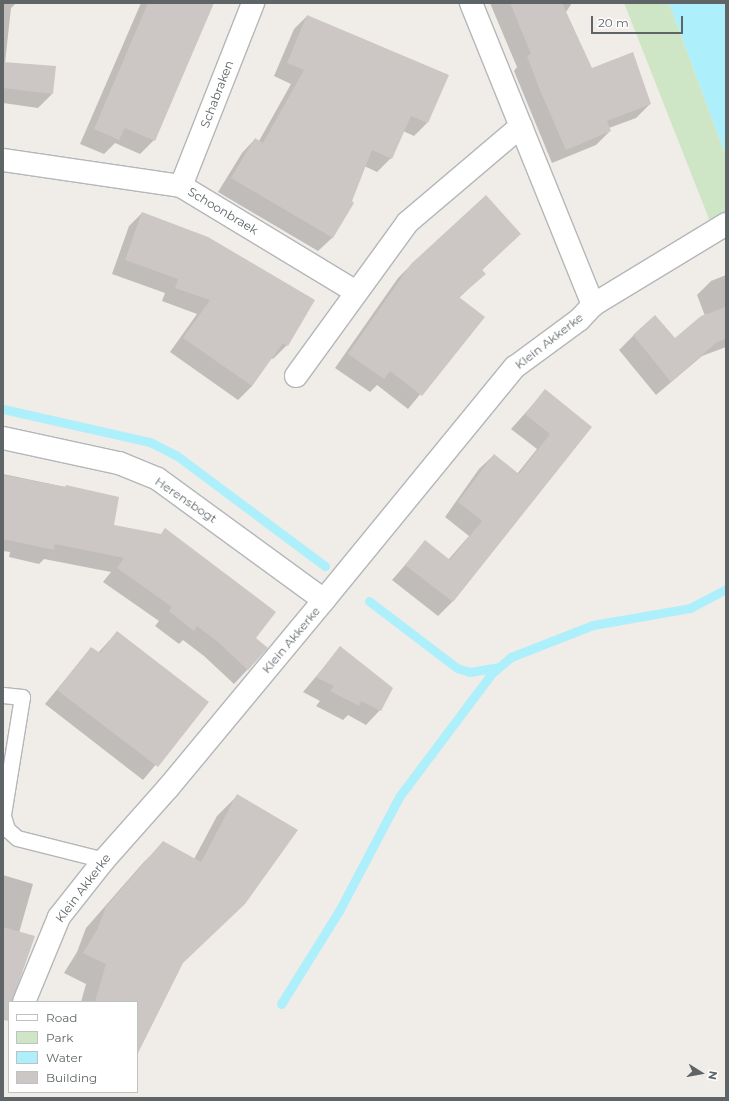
<!DOCTYPE html>
<style>
body{margin:0}
#map{position:relative;width:729px;height:1101px;overflow:hidden;background:#f0ece8;font-family:Montserrat,sans-serif}
div>[style]{position:absolute}
[style*='--x']{left:calc(var(--x)*1px);top:calc(var(--y)*1px);width:calc(var(--w)*1px);rotate:calc(var(--a)*1deg)}
.green>*{inset:0;background:#cfe6c6}
.water>*{inset:0;background:#adf0fb}
.shadow>*{inset:0;background:#0003}
.stream>*{height:9px;margin:-4.5px;padding:0 4.5px;transform-origin:4.5px;border-radius:4.5px;background:#adf0fb}
.building>*{inset:0;background:#ccc7c4}
.roads{filter:drop-shadow(1px 0 #b3b7b9) drop-shadow(-1px 0 #b3b7b9) drop-shadow(0 1px #b3b7b9) drop-shadow(0 -1px #b3b7b9)}
.lane>*{height:15px;margin:-7.5px;padding:0 7.5px;transform-origin:7.5px;border-radius:7.5px;background:#fff}
.street>*{height:22px;margin:-11px;padding:0 11px;transform-origin:11px;border-radius:11px;background:#fff}
span{translate:-50% -50%;white-space:nowrap;text-align:center;line-height:1.15;-webkit-text-stroke:3px #fff;paint-order:stroke}
.street-label{font-size:12px;color:#5f6567}
.frame{position:absolute;inset:0;border:4px solid #5f6567;pointer-events:none}
.legend{position:absolute;left:8px;top:1001px;width:130px;height:92px;box-sizing:border-box;background:#fff;border:1px solid #bfc1c2;margin:0;padding:5px 7px;list-style:none;font-size:12px;color:#5f6567}
.legend li{display:flex;align-items:center;gap:8px;height:20px}
.legend b{width:20px;border:1px solid #bfc1c2}
.north{position:absolute;left:681px;top:1053px;width:40px;height:40px;-webkit-text-stroke:3px #fff;paint-order:stroke;rotate:101deg;font-size:11px;font-weight:700;line-height:16px;text-align:center;color:#5f6567}
.north::after{content:'';display:block;margin:auto;width:14px;height:18px;background:#5f6567;clip-path:polygon(50% 0,100% 100%,50% 72%,0 100%)}
.scale{position:absolute;left:591px;top:16px;width:92px;height:18px;box-sizing:border-box;border:2px solid #5f6567;border-top:0;padding-left:5px;font-size:12px;line-height:14px;white-space:nowrap;color:#5f6567;-webkit-text-stroke:3px #fff;paint-order:stroke}
</style>
<div id="map">
<div class="green">
<div style="clip-path:polygon(624px 3px,669px 3px,726px 156px,726px 214px,711px 224px)"></div>
</div>
<div class="water">
<div style="clip-path:polygon(669px 3px,726px 3px,726px 156px)"></div>
</div>
<div class="shadow">
<div style="clip-path:polygon(3px 3px,16px 3px,11px 8px,5px 63px,52px 94px,38px 108px,3px 103px)"></div>
<div style="clip-path:polygon(141px 3px,212px 3px,154px 140px,140px 154px,115px 143px,104px 154px,80px 144px)"></div>
<div style="clip-path:polygon(490px 3px,572px 3px,566px 12px,591px 69px,650px 104px,636px 118px,609px 128px,610px 131px,596px 145px,552px 163px,514px 71px,517px 67px)"></div>
<div style="clip-path:polygon(307px 16px,427px 123px,414px 136px,403px 131px,391px 158px,377px 172px,364px 166px,350px 202px,352px 203px,332px 238px,318px 251px,218px 192px,242px 153px,255px 139px,259px 141px,291px 84px,274px 76px,294px 29px)"></div>
<div style="clip-path:polygon(142px 213px,287px 345px,273px 359px,271px 358px,252px 386px,238px 400px,170px 352px,197px 314px,162px 301px,165px 293px,112px 274px,129px 226px)"></div>
<div style="clip-path:polygon(520px 234px,481px 271px,484px 274px,459px 298px,483px 318px,408px 409px,377px 385px,370px 392px,335px 368px,398px 278px,412px 264px)"></div>
<div style="clip-path:polygon(726px 275px,726px 347px,702px 356px,656px 395px,619px 350px,634px 335px,675px 340px,705px 316px,697px 295px,711px 281px)"></div>
<div style="clip-path:polygon(545px 391px,591px 427px,452px 602px,438px 616px,392px 580px,425px 542px,448px 560px,469px 536px,445px 517px,479px 469px,494px 455px,517px 474px,537px 449px,511px 429px)"></div>
<div style="clip-path:polygon(3px 474px,118px 498px,112px 525px,254px 638px,248px 669px,234px 684px,204px 656px,183px 640px,179px 644px,155px 626px,159px 621px,103px 582px,111px 572px,44px 559px,39px 564px,9px 557px,10px 552px,3px 551px)"></div>
<div style="clip-path:polygon(117px 632px,208px 702px,143px 780px,45px 704px,91px 648px,98px 653px)"></div>
<div style="clip-path:polygon(340px 648px,380px 710px,366px 725px,348px 715px,343px 720px,316px 706px,320px 701px,303px 692px)"></div>
<div style="clip-path:polygon(237px 796px,181px 964px,137px 1045px,137px 1002px,81px 1002px,86px 984px,64px 973px,77px 952px,86px 928px,143px 863px,163px 843px,194px 859px,217px 816px)"></div>
<div style="clip-path:polygon(3px 875px,33px 884px,3px 989px)"></div>
</div>
<div class="stream">
<div style="--x:3;--y:409;--w:151;--a:12.7"></div>
<div style="--x:150;--y:442;--w:29;--a:27"></div>
<div style="--x:176;--y:455;--w:186;--a:36.7"></div>
<div style="--x:369;--y:601;--w:111;--a:37.3"></div>
<div style="--x:457;--y:668;--w:14;--a:17"></div>
<div style="--x:470;--y:672;--w:27;--a:-10"></div>
<div style="--x:281;--y:1004;--w:110;--a:-58.1"></div>
<div style="--x:339;--y:911;--w:129;--a:-62.2"></div>
<div style="--x:399;--y:797;--w:155;--a:-53.1"></div>
<div style="--x:492;--y:673;--w:25;--a:-40"></div>
<div style="--x:511;--y:657;--w:88;--a:-21.3"></div>
<div style="--x:593;--y:625;--w:98;--a:-9.9"></div>
<div style="--x:690;--y:608;--w:41;--a:-27.8"></div>
</div>
<div class="building">
<div style="clip-path:polygon(148px 3px,214px 3px,155px 141px,125px 128px,119px 140px,94px 129px)"></div>
<div style="clip-path:polygon(510px 3px,562px 3px,592px 68px,633px 52px,651px 104px,607px 121px,611px 131px,566px 150px,539px 88px,527px 56px,531px 54px)"></div>
<div style="clip-path:polygon(307px 15px,449px 75px,428px 123px,411px 116px,392px 159px,372px 150px,352px 201px,354px 203px,333px 238px,231px 178px,255px 138px,263px 143px,304px 70px,287px 63px)"></div>
<div style="clip-path:polygon(3px 62px,56px 66px,53px 94px,3px 88px)"></div>
<div style="clip-path:polygon(486px 195px,521px 234px,482px 270px,486px 274px,459px 297px,485px 317px,422px 396px,390px 371px,384px 379px,348px 354px,411px 264px)"></div>
<div style="clip-path:polygon(142px 212px,208px 237px,315px 300px,288px 346px,283px 343px,252px 386px,183px 338px,210px 300px,175px 288px,178px 279px,125px 260px)"></div>
<div style="clip-path:polygon(726px 307px,726px 339px,717px 342px,671px 382px,633px 335px,655px 315px,675px 338px,701px 316px)"></div>
<div style="clip-path:polygon(545px 389px,592px 427px,453px 602px,405px 565px,425px 540px,450px 560px,482px 521px,458px 502px,494px 454px,519px 474px,550px 434px,525px 414px)"></div>
<div style="clip-path:polygon(3px 475px,65px 487px,66px 485px,119px 497px,114px 525px,161px 534px,165px 528px,276px 612px,256px 638px,268px 648px,248px 670px,218px 642px,197px 626px,194px 631px,169px 611px,172px 607px,117px 568px,124px 558px,55px 544px,54px 550px,3px 539px)"></div>
<div style="clip-path:polygon(117px 631px,209px 702px,158px 767px,57px 690px,91px 647px,100px 653px)"></div>
<div style="clip-path:polygon(340px 646px,393px 688px,381px 711px,361px 701px,359px 706px,330px 691px,334px 686px,316px 677px)"></div>
<div style="clip-path:polygon(237px 794px,298px 830px,245px 904px,183px 963px,137px 1055px,137px 1002px,95px 1002px,106px 964px,83px 953px,97px 930px,106px 907px,163px 841px,201px 862px)"></div>
<div style="clip-path:polygon(3px 927px,35px 936px,12px 1002px,9px 1002px,9px 1021px,3px 1020px)"></div>
</div>
<div class="roads">
<div class="lane">
<div style="--x:3;--y:695;--w:19;--a:6"></div>
<div style="--x:22;--y:697;--w:119;--a:99.2"></div>
<div style="--x:3;--y:816;--w:14;--a:73"></div>
<div style="--x:7;--y:829;--w:13;--a:42"></div>
<div style="--x:17;--y:838;--w:90;--a:14.2"></div>
</div>
<div class="street">
<div style="--x:471;--y:3;--w:326;--a:68"></div>
<div style="--x:3;--y:160;--w:180;--a:8.3"></div>
<div style="--x:181;--y:186;--w:205;--a:31.2"></div>
<div style="--x:181;--y:186;--w:197;--a:-68.5"></div>
<div style="--x:296;--y:376;--w:190;--a:-54"></div>
<div style="--x:408;--y:222;--w:148;--a:-40.3"></div>
<div style="--x:3;--y:438;--w:119;--a:12.2"></div>
<div style="--x:119;--y:463;--w:42;--a:22.3"></div>
<div style="--x:158;--y:479;--w:205;--a:36.1"></div>
<div style="--x:24;--y:1002;--w:92;--a:-67.6"></div>
<div style="--x:59;--y:917;--w:73;--a:-51.7"></div>
<div style="--x:104;--y:860;--w:96;--a:-48.4"></div>
<div style="--x:168;--y:788;--w:244;--a:-50.3"></div>
<div style="--x:324;--y:600;--w:301;--a:-50.7"></div>
<div style="--x:515;--y:367;--w:79;--a:-36.3"></div>
<div style="--x:579;--y:320;--w:21;--a:-47"></div>
<div style="--x:593;--y:305;--w:156;--a:-31.3"></div>
</div>
</div>
<div class="street-label">
<span style="left:217px;top:94px;rotate:-69deg">Schabraken</span>
<span style="left:223px;top:211px;rotate:31deg">Schoonbraek</span>
<span style="left:549px;top:341px;rotate:-38deg">Klein Akkerke</span>
<span style="left:186px;top:500px;rotate:34deg">Herensbogt</span>
<span style="left:291px;top:640px;rotate:-50deg">Klein Akkerke</span>
<span style="left:83px;top:888px;rotate:-53deg">Klein Akkerke</span>
</div>
<div class="frame"></div>
<ul class="legend">
<li><b style="height:5px;background:#fff"></b>Road</li>
<li><b style="height:11px;background:#cfe6c6"></b>Park</li>
<li><b style="height:11px;background:#adf0fb"></b>Water</li>
<li><b style="height:11px;background:#ccc7c4"></b>Building</li>
</ul>
<div class="north">N</div>
<div class="scale">20 m</div>
</div>
